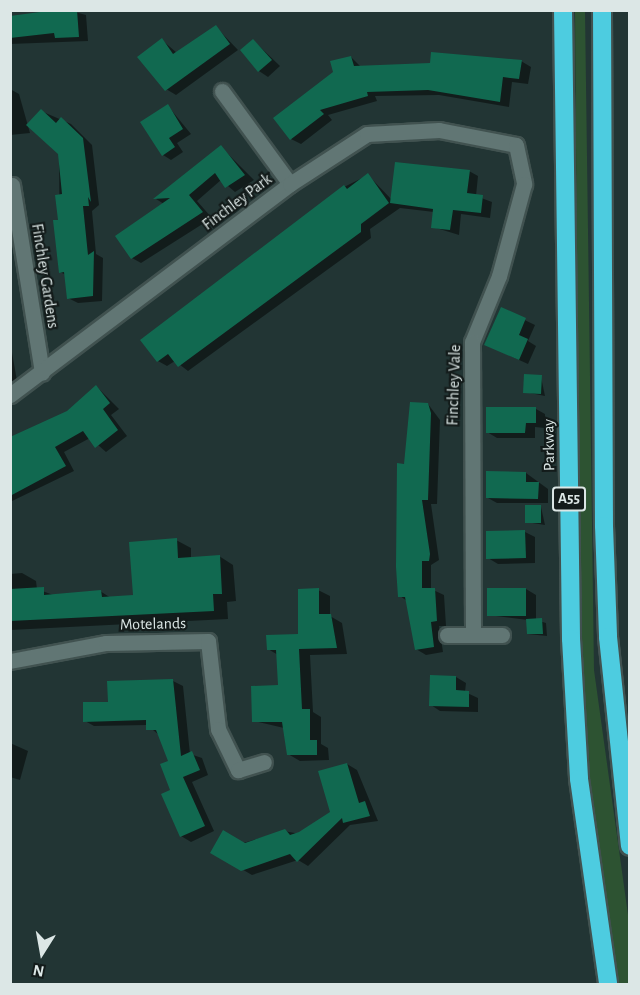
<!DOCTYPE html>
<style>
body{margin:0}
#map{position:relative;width:640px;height:995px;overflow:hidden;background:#223534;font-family:"Alegreya Sans",sans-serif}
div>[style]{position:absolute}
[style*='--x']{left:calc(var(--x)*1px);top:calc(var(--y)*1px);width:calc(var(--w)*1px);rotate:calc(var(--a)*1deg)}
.green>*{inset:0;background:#2d5332}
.shadow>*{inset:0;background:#0007}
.building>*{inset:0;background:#116950}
.roads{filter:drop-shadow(2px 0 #415250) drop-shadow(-2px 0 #415250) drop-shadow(0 2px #415250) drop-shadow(0 -2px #415250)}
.street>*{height:15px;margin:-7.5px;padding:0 7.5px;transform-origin:7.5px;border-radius:7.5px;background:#617674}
.highway>*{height:18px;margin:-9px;padding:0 9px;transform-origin:9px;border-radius:9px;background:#4dcce0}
span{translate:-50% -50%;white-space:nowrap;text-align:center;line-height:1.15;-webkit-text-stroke:4.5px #131b1a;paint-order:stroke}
.shield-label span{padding:2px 4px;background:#131b1a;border:2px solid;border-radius:4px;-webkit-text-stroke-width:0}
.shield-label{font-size:15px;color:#dce7e6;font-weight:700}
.street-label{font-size:16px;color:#dce7e6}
.frame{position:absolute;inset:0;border:12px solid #dce7e6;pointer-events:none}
.north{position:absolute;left:12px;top:923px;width:60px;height:60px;-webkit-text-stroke:4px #131b1a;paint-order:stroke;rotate:191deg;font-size:16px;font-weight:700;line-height:24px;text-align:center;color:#dce7e6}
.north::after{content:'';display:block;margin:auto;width:21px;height:27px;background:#dce7e6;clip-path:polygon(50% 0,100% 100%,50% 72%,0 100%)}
</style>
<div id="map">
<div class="green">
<div style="clip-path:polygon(575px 11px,585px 11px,594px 670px,629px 922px,629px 984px,619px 984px,612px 945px,589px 794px,580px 672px)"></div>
</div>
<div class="shadow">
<div style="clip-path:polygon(67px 10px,86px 15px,88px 41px,10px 44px,10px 17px)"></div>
<div style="clip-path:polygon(216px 27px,238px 50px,176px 95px,166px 89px,162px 40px,177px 53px)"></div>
<div style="clip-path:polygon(254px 41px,280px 66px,268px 77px,259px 71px)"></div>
<div style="clip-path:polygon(351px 57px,361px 67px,521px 61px,531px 67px,528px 84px,512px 82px,509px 107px,439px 95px,375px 96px,377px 101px,328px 115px,332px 120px,301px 144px,291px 139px)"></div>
<div style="clip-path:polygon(10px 89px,19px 94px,30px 133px,10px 135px)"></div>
<div style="clip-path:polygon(168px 106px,191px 134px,177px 143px,183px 152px,171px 160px,163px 155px)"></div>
<div style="clip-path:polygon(41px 111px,71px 124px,92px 145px,99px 205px,92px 211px,96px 254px,103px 258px,102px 301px,78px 303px,68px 298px,66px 275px,60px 272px,59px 153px)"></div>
<div style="clip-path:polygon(221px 147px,254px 180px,235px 192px,221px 180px,197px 201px,212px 218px,141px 263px,132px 258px,164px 204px,156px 199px)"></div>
<div style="clip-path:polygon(469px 171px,478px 176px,476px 196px,492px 202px,490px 218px,461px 214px,459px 235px,433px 227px,434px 212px,400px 208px,370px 229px,371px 238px,188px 371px,175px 361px,167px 366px,158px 361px,344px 187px,368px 175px,392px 200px)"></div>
<div style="clip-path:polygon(502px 309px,535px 325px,528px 341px,536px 346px,528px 364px,486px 345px)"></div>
<div style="clip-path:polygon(10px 341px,17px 381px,10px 382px)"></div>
<div style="clip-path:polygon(541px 377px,545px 396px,525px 392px)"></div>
<div style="clip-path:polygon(97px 387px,119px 409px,111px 415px,127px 436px,106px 452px,90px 438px,64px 452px,74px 471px,10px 502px,10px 439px,68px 412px)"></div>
<div style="clip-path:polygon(428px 404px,440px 420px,437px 504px,431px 504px,439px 560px,431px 565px,431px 589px,444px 595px,446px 626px,439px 626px,443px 652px,426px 655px,416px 649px,407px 601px,400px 596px,406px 465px)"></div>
<div style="clip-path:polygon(536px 409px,545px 414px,545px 428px,535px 427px,535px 438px,497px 438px,487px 432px)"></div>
<div style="clip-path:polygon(526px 473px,548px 489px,548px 503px,497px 503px,488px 498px)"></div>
<div style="clip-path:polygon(541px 507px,545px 525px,526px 522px)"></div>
<div style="clip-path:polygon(525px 532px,535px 537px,535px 563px,498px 564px,488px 558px)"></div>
<div style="clip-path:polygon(176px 540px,191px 548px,191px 558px,219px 556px,233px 565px,236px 601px,227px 602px,228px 619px,10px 630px,10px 574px,22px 573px,36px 581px,37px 589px,56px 596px,100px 591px,111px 598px,134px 596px)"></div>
<div style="clip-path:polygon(488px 589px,526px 589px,536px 595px,536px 620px,546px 623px,547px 636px,528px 634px,528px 620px,488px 615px)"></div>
<div style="clip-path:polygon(318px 590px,330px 596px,330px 616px,342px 623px,347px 654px,310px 655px,313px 712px,321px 717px,321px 744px,328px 748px,329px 760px,300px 761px,288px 754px,284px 728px,254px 721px,280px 687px,278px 655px,268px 649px,299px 635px)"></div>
<div style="clip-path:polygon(456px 677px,466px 683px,465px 692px,478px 698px,478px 712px,440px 711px,431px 705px)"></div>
<div style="clip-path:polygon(173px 681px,183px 686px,190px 754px,202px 758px,208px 775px,192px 782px,214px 831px,191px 842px,181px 836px,170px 762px,159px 735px,147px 725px,94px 726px,85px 721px,109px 703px)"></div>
<div style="clip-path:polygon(10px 743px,28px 751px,20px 780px,10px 777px)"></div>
<div style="clip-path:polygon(347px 764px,357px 770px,378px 821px,350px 825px,308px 866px,298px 860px,252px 875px,212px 852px,284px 831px,300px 834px,332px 812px)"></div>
</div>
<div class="building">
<div style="clip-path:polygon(55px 10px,77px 10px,79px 37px,55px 38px,54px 33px,10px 38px,10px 16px)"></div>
<div style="clip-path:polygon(216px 25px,230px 44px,165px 91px,137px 57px,162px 38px,173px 54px)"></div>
<div style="clip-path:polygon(253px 39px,272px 60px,258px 72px,240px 50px)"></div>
<div style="clip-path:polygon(431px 52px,522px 60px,519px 79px,503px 77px,500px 102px,428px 90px,367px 92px,368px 96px,320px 110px,324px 114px,290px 140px,273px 118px,333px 72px,330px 61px,351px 56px,354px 66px,430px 63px)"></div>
<div style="clip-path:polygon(168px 104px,183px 129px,169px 138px,175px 147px,162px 156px,140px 122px)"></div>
<div style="clip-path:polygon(41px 109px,56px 123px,61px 117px,83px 138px,91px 202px,88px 197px,89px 206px,83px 206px,88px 255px,94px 251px,93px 296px,67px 299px,64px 272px,59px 273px,53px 220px,58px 220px,55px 195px,62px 194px,58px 154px,26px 125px)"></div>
<div style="clip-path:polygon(221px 145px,245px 175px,225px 188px,215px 173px,189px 195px,203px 212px,131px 259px,115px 236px,170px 198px,153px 199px)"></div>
<div style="clip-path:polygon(395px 162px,470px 170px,467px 193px,483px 195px,481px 213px,453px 210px,450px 230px,431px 228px,433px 209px,390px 203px)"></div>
<div style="clip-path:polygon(368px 173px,389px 203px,361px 224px,361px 232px,178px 367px,168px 354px,157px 362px,140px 340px,344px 185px,347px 189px)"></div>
<div style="clip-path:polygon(501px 307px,526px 318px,519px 335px,528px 339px,519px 360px,484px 345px)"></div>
<div style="clip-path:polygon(524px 374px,542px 375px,541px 394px,523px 393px)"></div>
<div style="clip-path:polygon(96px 385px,110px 403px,103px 409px,118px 430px,95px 448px,83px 431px,55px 447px,66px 466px,10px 496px,10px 437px,67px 411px)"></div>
<div style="clip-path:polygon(410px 402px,428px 403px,431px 413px,428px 500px,422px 500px,430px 554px,429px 561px,422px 561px,422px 588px,435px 588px,437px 621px,431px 622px,434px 647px,415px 650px,405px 597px,398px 597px,396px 567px,397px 463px,404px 464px)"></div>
<div style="clip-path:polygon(486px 407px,536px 407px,536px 423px,526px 423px,525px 433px,486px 433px)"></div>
<div style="clip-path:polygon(486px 471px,526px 472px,526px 482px,539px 482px,538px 499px,486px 498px)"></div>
<div style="clip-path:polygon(525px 505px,541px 505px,541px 523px,525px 523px)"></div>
<div style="clip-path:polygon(525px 530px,526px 558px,486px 559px,486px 531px)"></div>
<div style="clip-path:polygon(177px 538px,178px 558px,220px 555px,222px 594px,213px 594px,214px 611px,10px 621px,10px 589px,44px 587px,44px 595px,101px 590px,102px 597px,133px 595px,129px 542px)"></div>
<div style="clip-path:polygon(319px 588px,319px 614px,331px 614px,337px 648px,299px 649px,302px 709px,310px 709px,310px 740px,317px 740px,317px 755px,287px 755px,282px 722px,252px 722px,251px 686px,278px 685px,276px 650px,267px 650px,266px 635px,298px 634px,298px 589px)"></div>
<div style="clip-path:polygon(487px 588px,526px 588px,526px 616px,487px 616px)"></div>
<div style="clip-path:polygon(542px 618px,543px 634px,527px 634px,526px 619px)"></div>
<div style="clip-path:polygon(430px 675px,456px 676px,456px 690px,469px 691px,469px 707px,429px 706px)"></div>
<div style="clip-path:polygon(173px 679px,181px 756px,192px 751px,200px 770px,183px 777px,205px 826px,180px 837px,161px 794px,170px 790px,160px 764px,168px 761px,156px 730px,146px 730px,146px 720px,83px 722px,83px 702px,108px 702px,107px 681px)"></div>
<div style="clip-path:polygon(347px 763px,359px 803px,365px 801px,370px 816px,343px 823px,342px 818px,297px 862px,290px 854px,241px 871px,210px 853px,223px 830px,245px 843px,285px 829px,290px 835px,299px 832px,330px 812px,318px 771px)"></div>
</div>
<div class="roads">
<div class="street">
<div style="--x:222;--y:91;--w:115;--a:53.8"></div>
<div style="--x:12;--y:185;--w:190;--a:80.9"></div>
<div style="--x:10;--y:395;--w:351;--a:-37"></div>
<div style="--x:290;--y:184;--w:92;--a:-33"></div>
<div style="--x:367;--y:134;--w:72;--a:-3.2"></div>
<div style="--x:439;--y:130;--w:78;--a:11"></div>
<div style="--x:516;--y:145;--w:40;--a:78"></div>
<div style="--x:524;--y:184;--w:95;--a:105.2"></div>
<div style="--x:499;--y:276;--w:71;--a:112.2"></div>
<div style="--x:472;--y:342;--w:293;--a:89.8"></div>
<div style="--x:447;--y:635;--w:55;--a:0"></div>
<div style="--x:10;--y:661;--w:98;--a:-10.6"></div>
<div style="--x:106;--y:643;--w:102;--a:-1.1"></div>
<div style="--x:208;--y:641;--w:89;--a:83.5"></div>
<div style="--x:218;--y:729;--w:46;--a:64"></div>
<div style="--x:238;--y:770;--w:27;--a:-17"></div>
</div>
<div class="highway">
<div style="--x:563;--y:10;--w:629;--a:89.27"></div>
<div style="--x:571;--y:639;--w:140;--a:86.7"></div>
<div style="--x:579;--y:779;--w:207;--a:81.9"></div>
<div style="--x:602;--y:10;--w:516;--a:89.78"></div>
<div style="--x:604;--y:526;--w:111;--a:87.9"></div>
<div style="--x:608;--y:637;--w:210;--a:84"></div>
</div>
</div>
<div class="shield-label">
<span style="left:569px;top:499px">A55</span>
</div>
<div class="street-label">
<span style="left:237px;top:202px;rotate:-37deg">Finchley Park</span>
<span style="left:45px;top:276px;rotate:81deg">Finchley Gardens</span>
<span style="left:454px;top:385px;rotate:-88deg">Finchley Vale</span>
<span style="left:549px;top:445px;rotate:-91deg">Parkway</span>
<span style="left:153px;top:624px;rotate:-1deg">Motelands</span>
</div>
<div class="frame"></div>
<div class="north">N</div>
</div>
